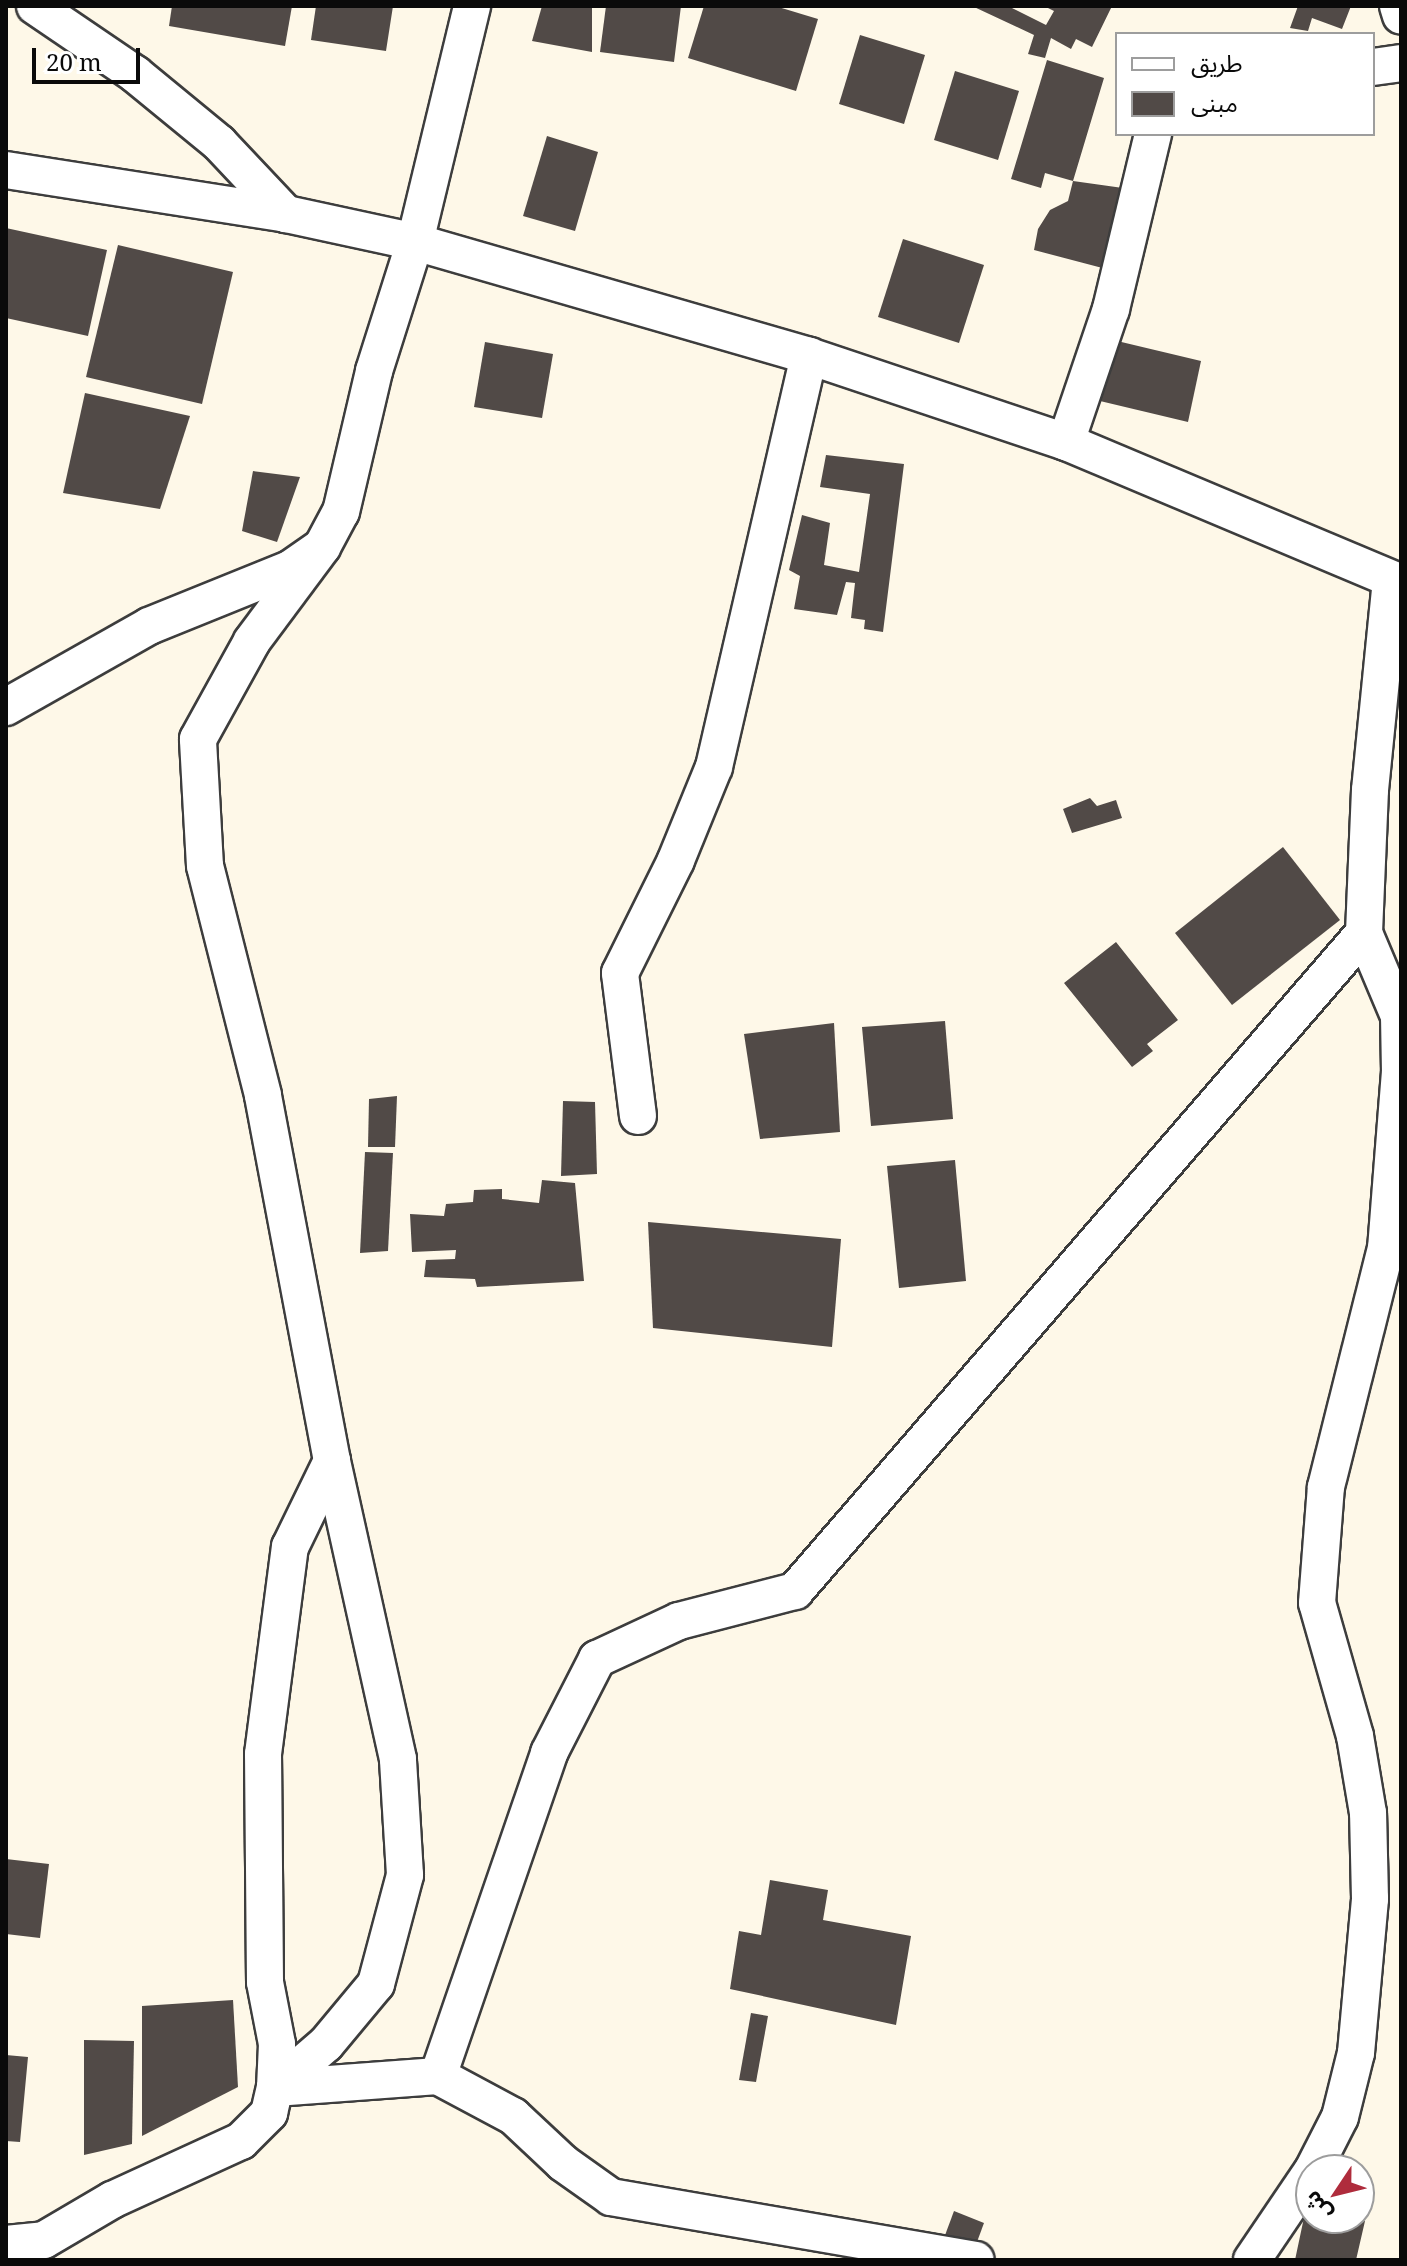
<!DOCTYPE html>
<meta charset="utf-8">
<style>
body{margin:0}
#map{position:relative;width:1407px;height:2266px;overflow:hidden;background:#fef8e8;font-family:"Noto Serif","Noto Sans Arabic",serif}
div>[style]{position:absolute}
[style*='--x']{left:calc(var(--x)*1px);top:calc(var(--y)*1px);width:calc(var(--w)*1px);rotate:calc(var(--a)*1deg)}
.building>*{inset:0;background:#514a47}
.roads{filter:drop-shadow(2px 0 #3d3d3d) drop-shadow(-2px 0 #3d3d3d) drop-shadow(0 2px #3d3d3d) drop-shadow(0 -2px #3d3d3d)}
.minor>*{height:36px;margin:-18px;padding:0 18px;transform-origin:18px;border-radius:18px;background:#fff}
span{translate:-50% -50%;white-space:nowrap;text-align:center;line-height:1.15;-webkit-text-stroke:8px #fff;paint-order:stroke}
.frame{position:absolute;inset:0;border:8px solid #0a0a0a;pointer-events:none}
.legend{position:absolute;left:1115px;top:32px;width:260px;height:104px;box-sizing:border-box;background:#fff;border:2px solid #9d9d9d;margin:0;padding:10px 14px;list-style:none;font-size:24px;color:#0a0a0a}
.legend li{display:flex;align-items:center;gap:16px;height:40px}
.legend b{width:40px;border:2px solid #9d9d9d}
.north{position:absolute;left:1295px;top:2154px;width:80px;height:80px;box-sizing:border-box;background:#fff;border:2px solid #9d9d9d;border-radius:50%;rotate:235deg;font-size:22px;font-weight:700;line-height:32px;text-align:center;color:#0a0a0a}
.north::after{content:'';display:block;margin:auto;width:28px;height:36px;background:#af2c3c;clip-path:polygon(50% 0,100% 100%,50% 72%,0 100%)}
.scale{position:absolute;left:32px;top:48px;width:108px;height:36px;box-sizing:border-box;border:4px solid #0a0a0a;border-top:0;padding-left:10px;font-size:24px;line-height:28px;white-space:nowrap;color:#0a0a0a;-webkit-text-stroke:6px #fff;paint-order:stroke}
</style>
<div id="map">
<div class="building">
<div style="clip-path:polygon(172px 6px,292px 6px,285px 46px,169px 26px)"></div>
<div style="clip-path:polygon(316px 6px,393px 6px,386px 51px,311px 40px)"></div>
<div style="clip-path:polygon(542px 6px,592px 6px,592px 52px,532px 41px)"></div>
<div style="clip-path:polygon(606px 6px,681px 6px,674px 62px,600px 52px)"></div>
<div style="clip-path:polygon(704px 6px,775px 6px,818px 19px,796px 91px,688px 58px)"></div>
<div style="clip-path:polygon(972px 6px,1008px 6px,1046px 25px,1054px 11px,1044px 6px,1112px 6px,1092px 47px,1076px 39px,1071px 49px,1051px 38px,1045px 58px,1028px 54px,1034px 35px)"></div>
<div style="clip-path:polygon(1298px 6px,1351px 6px,1342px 29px,1312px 18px,1308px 31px,1290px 28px)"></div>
<div style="clip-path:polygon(860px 35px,925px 55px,904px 124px,839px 104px)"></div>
<div style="clip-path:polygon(1047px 60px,1104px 78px,1073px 181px,1045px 173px,1041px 188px,1011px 179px)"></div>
<div style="clip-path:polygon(955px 71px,1019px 91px,998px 160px,934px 140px)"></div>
<div style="clip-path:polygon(547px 136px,598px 152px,575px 231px,523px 216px)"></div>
<div style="clip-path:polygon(1073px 181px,1130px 189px,1110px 270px,1034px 250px,1038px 229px,1050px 210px,1068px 201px)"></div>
<div style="clip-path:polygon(6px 228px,107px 250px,88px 336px,6px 318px)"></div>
<div style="clip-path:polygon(903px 239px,984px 265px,959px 343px,878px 317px)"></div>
<div style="clip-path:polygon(118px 245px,233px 272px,202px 404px,86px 377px)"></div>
<div style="clip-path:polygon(1113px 340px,1201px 361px,1188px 422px,1100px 401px)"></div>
<div style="clip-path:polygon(485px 342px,553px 354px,542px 418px,474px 407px)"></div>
<div style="clip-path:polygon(85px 393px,190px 416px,160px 509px,63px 493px)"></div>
<div style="clip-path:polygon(826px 455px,904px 464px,883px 632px,864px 629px,865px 620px,851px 618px,855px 583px,846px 582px,837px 615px,794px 609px,800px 576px,789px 570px,802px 515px,830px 523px,824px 565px,859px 572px,870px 494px,820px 487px)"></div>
<div style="clip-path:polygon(253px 471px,300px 477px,277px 542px,242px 531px)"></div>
<div style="clip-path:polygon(1090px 798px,1097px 806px,1116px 800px,1122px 818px,1072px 833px,1063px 809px)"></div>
<div style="clip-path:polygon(1283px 847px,1340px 920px,1232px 1005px,1175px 933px)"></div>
<div style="clip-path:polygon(1116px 942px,1178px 1020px,1147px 1044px,1153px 1051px,1132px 1067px,1064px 983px)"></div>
<div style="clip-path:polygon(945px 1021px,953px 1119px,871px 1126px,862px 1027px)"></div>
<div style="clip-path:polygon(834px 1023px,840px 1132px,760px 1139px,744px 1034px)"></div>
<div style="clip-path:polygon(397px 1096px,395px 1147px,368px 1147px,369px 1099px)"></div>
<div style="clip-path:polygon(563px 1101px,595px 1102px,597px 1174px,561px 1176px)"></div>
<div style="clip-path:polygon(365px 1152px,393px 1153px,388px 1251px,360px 1253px)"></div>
<div style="clip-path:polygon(955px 1160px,966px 1281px,899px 1288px,887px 1166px)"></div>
<div style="clip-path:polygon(542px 1180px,575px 1183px,584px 1281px,477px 1287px,475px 1279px,424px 1277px,426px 1260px,455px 1259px,456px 1250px,412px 1252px,410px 1214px,444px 1216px,446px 1204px,473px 1202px,474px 1190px,502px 1189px,502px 1199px,539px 1203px)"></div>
<div style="clip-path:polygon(648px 1222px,841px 1239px,832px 1347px,653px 1328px)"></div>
<div style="clip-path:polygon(6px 1859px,49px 1864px,40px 1938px,6px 1934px)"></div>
<div style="clip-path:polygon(770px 1880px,828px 1890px,823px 1920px,911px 1936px,896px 2025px,730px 1989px,739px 1931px,761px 1935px)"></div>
<div style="clip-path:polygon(233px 2000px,238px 2087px,142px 2136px,142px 2006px)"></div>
<div style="clip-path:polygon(751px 2013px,768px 2016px,756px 2082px,739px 2080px)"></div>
<div style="clip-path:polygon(84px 2040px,134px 2041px,132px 2144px,84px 2155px)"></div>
<div style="clip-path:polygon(6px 2055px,28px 2057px,20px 2142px,6px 2141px)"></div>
<div style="clip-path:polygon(1306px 2208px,1311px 2218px,1365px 2221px,1356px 2260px,1295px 2260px)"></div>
<div style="clip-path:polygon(954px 2211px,984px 2223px,974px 2250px,944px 2238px)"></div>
</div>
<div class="roads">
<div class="minor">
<div style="--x:35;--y:6;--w:121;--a:34.2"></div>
<div style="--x:135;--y:74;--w:109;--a:39.4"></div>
<div style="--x:219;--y:143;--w:98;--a:46.7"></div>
<div style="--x:1398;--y:6;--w:10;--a:73"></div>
<div style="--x:1373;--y:67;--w:28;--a:-8"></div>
<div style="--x:6;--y:170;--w:283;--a:8.9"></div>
<div style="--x:286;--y:214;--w:132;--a:12.2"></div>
<div style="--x:415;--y:242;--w:243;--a:-76.4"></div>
<div style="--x:1066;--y:442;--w:140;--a:-71.3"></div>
<div style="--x:1111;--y:309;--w:180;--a:-76.5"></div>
<div style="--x:6;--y:707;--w:164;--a:-29.5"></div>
<div style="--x:149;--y:626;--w:152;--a:-22"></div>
<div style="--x:290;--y:569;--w:39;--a:-35"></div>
<div style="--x:322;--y:547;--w:40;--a:-62"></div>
<div style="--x:341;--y:512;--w:145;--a:-76.8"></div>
<div style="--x:374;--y:371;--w:135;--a:-72.4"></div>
<div style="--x:415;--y:242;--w:410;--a:16.1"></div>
<div style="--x:809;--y:356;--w:271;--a:18.5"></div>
<div style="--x:1066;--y:442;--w:363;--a:22.8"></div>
<div style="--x:638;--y:1116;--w:144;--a:-97.2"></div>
<div style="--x:620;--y:973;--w:126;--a:-63.6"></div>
<div style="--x:676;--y:860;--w:100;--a:-67.8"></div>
<div style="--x:714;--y:767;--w:422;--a:-77"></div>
<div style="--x:438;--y:2076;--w:342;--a:-71"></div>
<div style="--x:549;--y:1753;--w:106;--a:-62.9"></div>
<div style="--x:597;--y:1659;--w:90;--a:-24.9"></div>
<div style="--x:679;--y:1621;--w:120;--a:-14.5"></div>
<div style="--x:795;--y:1591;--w:870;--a:-49.15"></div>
<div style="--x:275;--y:2088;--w:163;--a:-4.2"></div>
<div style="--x:438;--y:2076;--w:85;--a:28.1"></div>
<div style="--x:513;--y:2116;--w:69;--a:43.2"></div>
<div style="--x:563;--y:2163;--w:59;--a:35.3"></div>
<div style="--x:611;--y:2197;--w:370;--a:9.8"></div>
<div style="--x:275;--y:2088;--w:67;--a:-40.8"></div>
<div style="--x:326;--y:2044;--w:78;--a:-50.2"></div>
<div style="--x:376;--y:1984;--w:113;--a:-75.1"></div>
<div style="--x:405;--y:1875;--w:116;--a:-93.5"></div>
<div style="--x:398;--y:1759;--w:305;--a:-102.5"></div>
<div style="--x:1313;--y:2170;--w:59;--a:-63"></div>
<div style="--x:1340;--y:2117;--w:66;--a:-76"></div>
<div style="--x:1356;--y:2053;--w:155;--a:-84.8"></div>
<div style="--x:1370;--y:1899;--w:86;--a:-91.3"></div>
<div style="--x:1368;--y:1813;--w:78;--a:-99.6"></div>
<div style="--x:1355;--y:1736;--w:138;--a:-105.9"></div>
<div style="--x:1317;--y:1603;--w:116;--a:-85.6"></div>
<div style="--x:1326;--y:1487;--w:245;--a:-75.9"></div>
<div style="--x:1386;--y:1249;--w:177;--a:-85.5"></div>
<div style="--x:1400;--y:1073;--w:57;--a:-91"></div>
<div style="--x:1399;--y:1016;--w:90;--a:-112.9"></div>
<div style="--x:1364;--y:933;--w:143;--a:-87.6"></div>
<div style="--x:1370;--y:790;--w:212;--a:-84.3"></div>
<div style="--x:6;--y:2244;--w:38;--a:-6"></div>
<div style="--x:44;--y:2240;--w:79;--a:-30.5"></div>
<div style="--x:112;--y:2200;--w:142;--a:-24.6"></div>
<div style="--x:241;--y:2141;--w:40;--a:-45"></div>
<div style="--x:269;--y:2113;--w:26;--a:-77"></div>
<div style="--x:275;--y:2088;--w:44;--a:-87.4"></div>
<div style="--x:277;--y:2044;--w:63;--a:-101"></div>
<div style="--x:265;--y:1982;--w:228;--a:-90.5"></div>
<div style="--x:263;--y:1754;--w:209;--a:-82.6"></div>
<div style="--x:290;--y:1547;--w:96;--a:-64"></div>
<div style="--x:332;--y:1461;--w:372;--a:-100.7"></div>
<div style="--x:263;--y:1095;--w:236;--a:-104.2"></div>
<div style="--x:205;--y:866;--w:127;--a:-93.2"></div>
<div style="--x:198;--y:739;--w:112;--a:-61.1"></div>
<div style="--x:252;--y:641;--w:117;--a:-53.3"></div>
<div style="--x:1252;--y:2260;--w:105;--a:-55.9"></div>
</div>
</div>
<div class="frame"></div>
<ul class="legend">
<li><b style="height:10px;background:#fff"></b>طريق</li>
<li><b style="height:22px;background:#514a47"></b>مبنى</li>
</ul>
<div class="north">ش</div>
<div class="scale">20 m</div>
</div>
